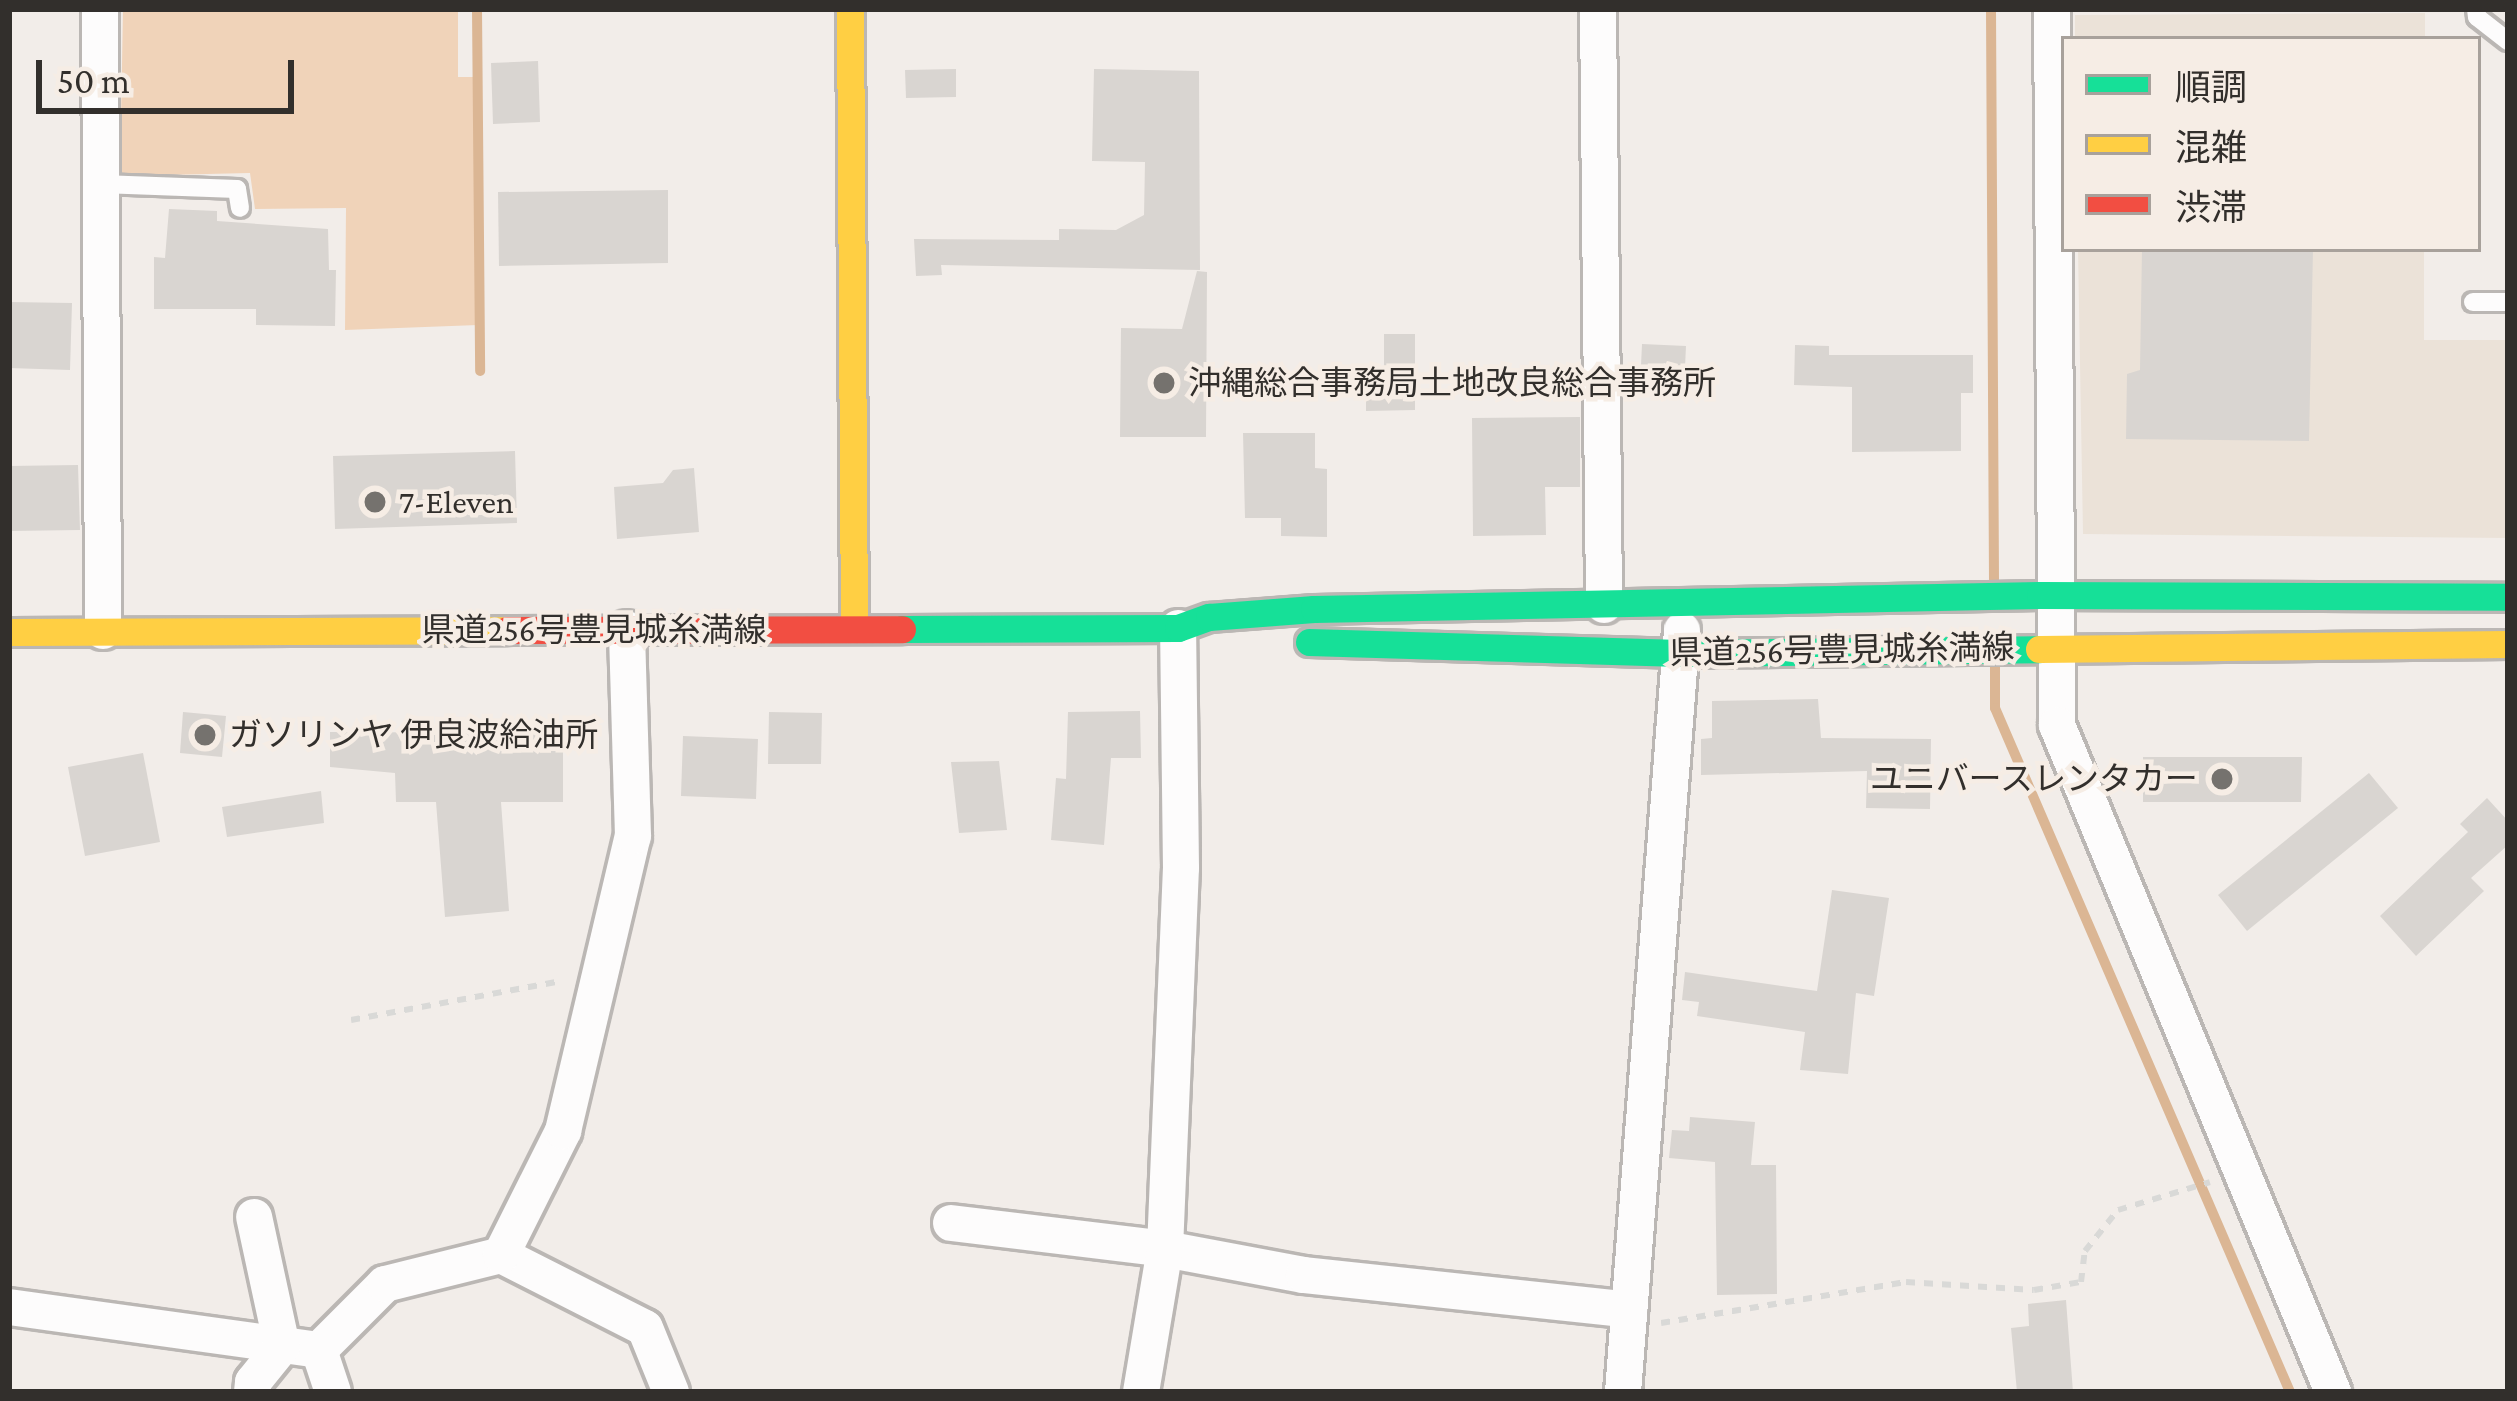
<!DOCTYPE html>
<meta charset="utf-8">
<style>
body{margin:0}
#map{position:relative;width:2517px;height:1401px;overflow:hidden;background:#f2ede9;font-family:"Crimson Pro","Noto Sans JP",serif}
div>[style]{position:absolute}
[style*='--x']{left:calc(var(--x)*1px);top:calc(var(--y)*1px);width:calc(var(--w)*1px);rotate:calc(var(--a)*1deg)}
.built>*{inset:0;background:#ebe2d8}
.green>*{inset:0;background:#f0d3b9}
.stream>*{height:10px;margin:-5px;padding:0 5px;transform-origin:5px;border-radius:5px;background:#dbb694}
.building>*{inset:0;background:#d9d5d1}
.path>*{height:6px;margin-top:-3px;transform-origin:0;background:repeating-linear-gradient(90deg,#d9d9d7 0 9px,transparent 0 18px)}
.roads{filter:drop-shadow(3px 0 #bbb7b4) drop-shadow(-3px 0 #bbb7b4) drop-shadow(0 3px #bbb7b4) drop-shadow(0 -3px #bbb7b4)}
.lane>*{height:18px;margin:-9px;padding:0 9px;transform-origin:9px;border-radius:9px;background:#fdfcfc}
.street>*{height:36px;margin:-18px;padding:0 18px;transform-origin:18px;border-radius:18px;background:#fdfcfc}
.fast>*{height:27px;margin:-13.5px;padding:0 13.5px;transform-origin:13.5px;border-radius:13.5px;background:#16e098}
.slow>*{height:27px;margin:-13.5px;padding:0 13.5px;transform-origin:13.5px;border-radius:13.5px;background:#ffcf43}
.jam>*{height:27px;margin:-13.5px;padding:0 13.5px;transform-origin:13.5px;border-radius:13.5px;background:#f24e42}
.dots>*{width:33px;height:33px;translate:-50% -50%;box-sizing:border-box;border:6px solid #f6ede5;border-radius:50%}
span{translate:-50% -50%;white-space:nowrap;text-align:center;line-height:1.15;-webkit-text-stroke:9px #f6ede5;paint-order:stroke}
.poi-label{font-size:33px;color:#322f2c}
.left{translate:0 -50%;text-align:left}
.right{translate:-100% -50%;text-align:right}
.street-label{font-size:33px;color:#322f2c}
.frame{position:absolute;inset:0;border:12px solid #322f2c;pointer-events:none}
.legend{position:absolute;left:2061px;top:36px;width:420px;height:216px;box-sizing:border-box;background:#f6ede5;border:3px solid #a8a19b;margin:0;padding:15px 21px;list-style:none;font-size:36px;color:#322f2c}
.legend li{display:flex;align-items:center;gap:24px;height:60px}
.legend b{width:60px;border:3px solid #a8a19b}
.scale{position:absolute;left:36px;top:60px;width:258px;height:54px;box-sizing:border-box;border:6px solid #322f2c;border-top:0;padding-left:15px;font-size:36px;line-height:42px;white-space:nowrap;color:#322f2c;-webkit-text-stroke:9px #f6ede5;paint-order:stroke}
</style>
<div id="map">
<div class="built">
<div style="clip-path:polygon(2425px 13px,2425px 39px,2075px 39px,2075px 15px)"></div>
<div style="clip-path:polygon(2078px 249px,2424px 249px,2424px 340px,2506px 340px,2508px 538px,2083px 534px)"></div>
</div>
<div class="green">
<div style="clip-path:polygon(123px 9px,458px 9px,458px 77px,474px 77px,478px 325px,345px 330px,346px 208px,255px 209px,250px 173px,120px 176px)"></div>
</div>
<div class="stream">
<div style="--x:477;--y:9;--w:362;--a:89.5"></div>
<div style="--x:1991;--y:9;--w:570;--a:89.7"></div>
<div style="--x:1995;--y:664;--w:44;--a:90"></div>
<div style="--x:1995;--y:708;--w:745;--a:66.67"></div>
</div>
<div class="building">
<div style="clip-path:polygon(538px 61px,540px 122px,493px 124px,491px 63px)"></div>
<div style="clip-path:polygon(956px 69px,956px 97px,906px 98px,905px 70px)"></div>
<div style="clip-path:polygon(1094px 69px,1199px 71px,1200px 270px,941px 265px,942px 275px,916px 276px,914px 239px,1059px 240px,1059px 229px,1116px 230px,1144px 215px,1145px 162px,1092px 161px)"></div>
<div style="clip-path:polygon(668px 190px,668px 263px,499px 266px,498px 192px)"></div>
<div style="clip-path:polygon(169px 209px,217px 211px,217px 221px,328px 229px,329px 270px,336px 270px,335px 326px,256px 325px,256px 309px,154px 309px,154px 257px,165px 258px)"></div>
<div style="clip-path:polygon(2142px 249px,2313px 249px,2309px 441px,2126px 439px,2127px 374px,2140px 370px)"></div>
<div style="clip-path:polygon(1197px 271px,1207px 272px,1206px 437px,1120px 437px,1121px 328px,1182px 329px)"></div>
<div style="clip-path:polygon(9px 302px,72px 303px,70px 370px,9px 368px)"></div>
<div style="clip-path:polygon(1384px 334px,1415px 334px,1415px 410px,1366px 411px,1366px 384px,1384px 384px)"></div>
<div style="clip-path:polygon(1642px 344px,1686px 346px,1684px 388px,1640px 387px)"></div>
<div style="clip-path:polygon(1795px 345px,1829px 346px,1829px 355px,1973px 355px,1973px 393px,1961px 393px,1961px 451px,1852px 452px,1852px 387px,1794px 385px)"></div>
<div style="clip-path:polygon(1580px 417px,1580px 487px,1545px 487px,1546px 535px,1473px 536px,1472px 418px)"></div>
<div style="clip-path:polygon(1243px 433px,1315px 433px,1315px 468px,1327px 469px,1327px 537px,1281px 536px,1281px 518px,1245px 518px)"></div>
<div style="clip-path:polygon(515px 451px,517px 523px,335px 529px,333px 456px)"></div>
<div style="clip-path:polygon(78px 465px,80px 530px,9px 531px,9px 466px)"></div>
<div style="clip-path:polygon(694px 468px,699px 532px,617px 539px,614px 487px,663px 483px,673px 470px)"></div>
<div style="clip-path:polygon(1818px 699px,1821px 738px,1931px 739px,1930px 809px,1866px 808px,1867px 771px,1701px 775px,1701px 739px,1712px 738px,1712px 701px)"></div>
<div style="clip-path:polygon(1140px 711px,1141px 758px,1111px 758px,1104px 845px,1051px 840px,1056px 778px,1066px 779px,1068px 712px)"></div>
<div style="clip-path:polygon(183px 712px,226px 716px,222px 757px,180px 753px)"></div>
<div style="clip-path:polygon(769px 712px,822px 713px,821px 764px,768px 764px)"></div>
<div style="clip-path:polygon(330px 732px,563px 733px,563px 802px,501px 802px,509px 911px,445px 917px,436px 802px,396px 802px,395px 773px,330px 767px)"></div>
<div style="clip-path:polygon(683px 736px,758px 739px,756px 799px,681px 796px)"></div>
<div style="clip-path:polygon(143px 753px,160px 842px,85px 856px,68px 767px)"></div>
<div style="clip-path:polygon(2143px 757px,2302px 757px,2301px 802px,2143px 802px)"></div>
<div style="clip-path:polygon(999px 761px,1007px 830px,959px 833px,951px 762px)"></div>
<div style="clip-path:polygon(2369px 773px,2398px 808px,2247px 931px,2218px 895px)"></div>
<div style="clip-path:polygon(321px 791px,324px 823px,227px 837px,222px 807px)"></div>
<div style="clip-path:polygon(2487px 798px,2508px 821px,2508px 845px,2471px 878px,2484px 891px,2416px 956px,2380px 916px,2468px 832px,2460px 824px)"></div>
<div style="clip-path:polygon(1832px 890px,1889px 898px,1874px 996px,1856px 993px,1848px 1074px,1800px 1070px,1805px 1032px,1697px 1016px,1699px 1002px,1682px 1000px,1685px 972px,1817px 991px)"></div>
<div style="clip-path:polygon(1690px 1117px,1755px 1122px,1751px 1165px,1776px 1165px,1777px 1294px,1717px 1295px,1715px 1162px,1669px 1158px,1672px 1130px,1689px 1131px)"></div>
<div style="clip-path:polygon(2066px 1300px,2073px 1392px,2017px 1392px,2011px 1328px,2029px 1326px,2028px 1304px)"></div>
</div>
<div class="path">
<div style="--x:351;--y:1020;--w:214;--a:-10.5"></div>
<div style="--x:1661;--y:1323;--w:248;--a:-9.5"></div>
<div style="--x:1906;--y:1282;--w:128;--a:3.6"></div>
<div style="--x:2034;--y:1290;--w:48;--a:-9.7"></div>
<div style="--x:2081;--y:1282;--w:31;--a:-83"></div>
<div style="--x:2085;--y:1251;--w:53;--a:-51.2"></div>
<div style="--x:2118;--y:1210;--w:96;--a:-16.9"></div>
</div>
<div class="roads">
<div class="lane">
<div style="--x:2476;--y:9;--w:8;--a:83"></div>
<div style="--x:2477;--y:17;--w:39;--a:38"></div>
<div style="--x:101;--y:184;--w:136;--a:2.1"></div>
<div style="--x:237;--y:189;--w:19;--a:81"></div>
<div style="--x:2473;--y:302;--w:35;--a:0"></div>
</div>
<div class="street">
<div style="--x:100;--y:9;--w:622;--a:89.72"></div>
<div style="--x:1598;--y:9;--w:596;--a:89.42"></div>
<div style="--x:2052;--y:9;--w:716;--a:89.6"></div>
<div style="--x:2057;--y:725;--w:722;--a:67.52"></div>
<div style="--x:951;--y:1223;--w:216;--a:6.9"></div>
<div style="--x:1165;--y:1249;--w:141;--a:10.6"></div>
<div style="--x:1304;--y:1275;--w:327;--a:6.1"></div>
<div style="--x:501;--y:1255;--w:161;--a:26.9"></div>
<div style="--x:645;--y:1328;--w:69;--a:67.9"></div>
<div style="--x:9;--y:1307;--w:313;--a:7.9"></div>
<div style="--x:319;--y:1350;--w:93;--a:-45"></div>
<div style="--x:385;--y:1284;--w:120;--a:-14"></div>
<div style="--x:501;--y:1255;--w:139;--a:-63.4"></div>
<div style="--x:563;--y:1131;--w:303;--a:-76.7"></div>
<div style="--x:633;--y:836;--w:207;--a:-91.7"></div>
<div style="--x:319;--y:1350;--w:44;--a:71.6"></div>
<div style="--x:252;--y:1392;--w:10;--a:-84"></div>
<div style="--x:253;--y:1382;--w:46;--a:-51.1"></div>
<div style="--x:282;--y:1346;--w:132;--a:-102.2"></div>
<div style="--x:1141;--y:1392;--w:145;--a:-80.5"></div>
<div style="--x:1165;--y:1249;--w:381;--a:-87.6"></div>
<div style="--x:1181;--y:868;--w:240;--a:-90.7"></div>
<div style="--x:1623;--y:1392;--w:764;--a:-85.57"></div>
</div>
<div class="fast">
<div style="--x:902;--y:629;--w:276;--a:-0.2"></div>
<div style="--x:1178;--y:628;--w:33;--a:-20"></div>
<div style="--x:1209;--y:617;--w:105;--a:-4.4"></div>
<div style="--x:1314;--y:609;--w:726;--a:-1.1"></div>
<div style="--x:2040;--y:595;--w:468;--a:0.2"></div>
<div style="--x:1309;--y:642;--w:371;--a:1.7"></div>
<div style="--x:1680;--y:653;--w:359;--a:-0.6"></div>
</div>
<div class="slow">
<div style="--x:850;--y:9;--w:620;--a:89.63"></div>
<div style="--x:9;--y:632;--w:498;--a:-0.2"></div>
<div style="--x:2039;--y:649;--w:469;--a:-0.6"></div>
</div>
<div class="jam">
<div style="--x:507;--y:630;--w:395;--a:-0.1"></div>
</div>
</div>
<div class="dots">
<div style="left:1164px;top:383px;background:#75726e"></div>
<div style="left:375px;top:502px;background:#75726e"></div>
<div style="left:205px;top:735px;background:#75726e"></div>
<div style="left:2222px;top:779px;background:#75726e"></div>
</div>
<div class="poi-label">
<span class="left" style="left:1188px;top:383px">沖縄総合事務局土地改良総合事務所</span>
<span class="left" style="left:399px;top:502px">7-Eleven</span>
<span class="left" style="left:229px;top:735px">ガソリンヤ 伊良波給油所</span>
<span class="right" style="left:2198px;top:779px">ユニバースレンタカー</span>
</div>
<div class="street-label">
<span style="left:594px;top:630px">県道256号豊見城糸満線</span>
<span style="left:1842px;top:650px;rotate:-1deg">県道256号豊見城糸満線</span>
</div>
<div class="frame"></div>
<ul class="legend">
<li><b style="height:15px;background:#16e098"></b>順調</li>
<li><b style="height:15px;background:#ffcf43"></b>混雑</li>
<li><b style="height:15px;background:#f24e42"></b>渋滞</li>
</ul>
<div class="scale">50 m</div>
</div>
